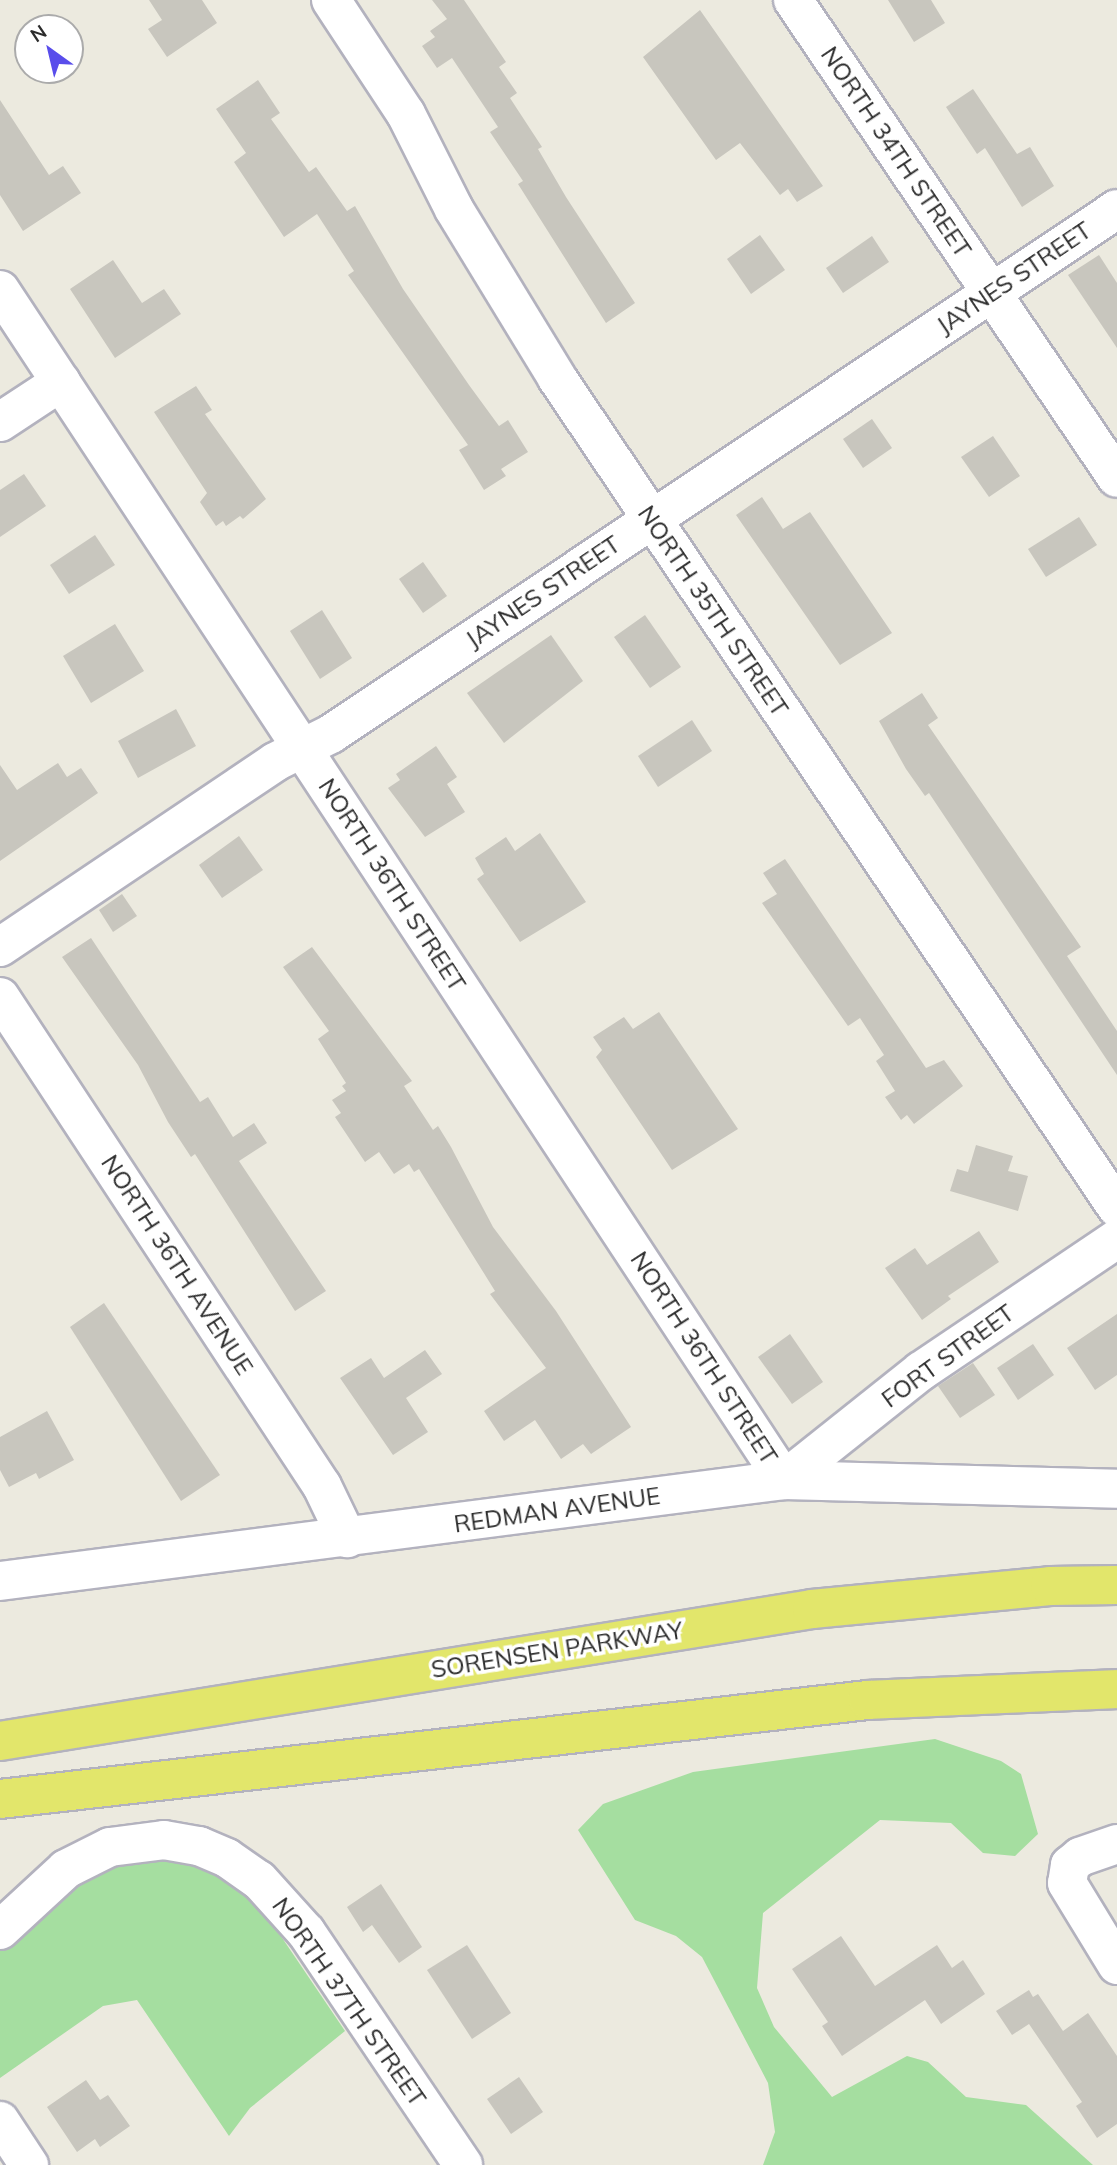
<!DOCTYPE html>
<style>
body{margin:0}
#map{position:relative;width:1117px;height:2165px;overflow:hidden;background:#eceadf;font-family:Mulish,sans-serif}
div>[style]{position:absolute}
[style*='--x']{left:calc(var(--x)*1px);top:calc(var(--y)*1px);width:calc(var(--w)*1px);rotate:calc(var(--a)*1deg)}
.green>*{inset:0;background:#a5dea0}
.building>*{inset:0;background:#c8c6be}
.roads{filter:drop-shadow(2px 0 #b3b2be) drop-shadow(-2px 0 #b3b2be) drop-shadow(0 2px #b3b2be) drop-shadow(0 -2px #b3b2be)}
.minor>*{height:38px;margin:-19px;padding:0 19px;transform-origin:19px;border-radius:19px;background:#fff}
.major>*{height:38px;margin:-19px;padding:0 19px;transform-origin:19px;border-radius:19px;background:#e2e66b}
span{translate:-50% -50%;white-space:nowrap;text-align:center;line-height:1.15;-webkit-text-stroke:7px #fff;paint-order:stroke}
.street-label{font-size:24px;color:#2c2c2c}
.north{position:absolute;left:14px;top:14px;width:70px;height:70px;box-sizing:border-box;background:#fff;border:2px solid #ababab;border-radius:50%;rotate:326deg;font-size:19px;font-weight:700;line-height:28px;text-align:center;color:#2c2c2c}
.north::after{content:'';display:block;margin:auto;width:24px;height:32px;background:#594deb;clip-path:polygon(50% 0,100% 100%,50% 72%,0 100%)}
</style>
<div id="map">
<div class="green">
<div style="clip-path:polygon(935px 1739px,1001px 1761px,1021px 1774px,1038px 1834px,1015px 1856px,983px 1853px,951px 1823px,880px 1820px,763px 1913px,757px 1988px,774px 2027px,832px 2097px,907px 2056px,928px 2062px,966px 2097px,1026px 2105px,1093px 2165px,763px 2165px,775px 2132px,768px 2083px,702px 1957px,676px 1936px,635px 1920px,578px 1830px,603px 1804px,693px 1772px)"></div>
<div style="clip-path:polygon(135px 1857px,189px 1861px,236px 1886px,268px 1917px,345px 2031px,250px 2108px,229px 2136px,137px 2000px,103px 2006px,0 2078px,0 1948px,68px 1885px)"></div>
</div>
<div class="building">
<div style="clip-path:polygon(149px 0,202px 0,217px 23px,167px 57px,148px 29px,162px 20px)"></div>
<div style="clip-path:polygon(432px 0,464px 0,506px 62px,499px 67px,517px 93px,510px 98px,542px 147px,538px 149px,566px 197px,635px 303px,606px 323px,518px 184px,523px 181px,490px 132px,498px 127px,452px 58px,437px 68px,422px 46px,435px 37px,430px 31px,447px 19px)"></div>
<div style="clip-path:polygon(888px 0,931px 0,945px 23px,914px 42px)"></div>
<div style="clip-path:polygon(700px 10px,823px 186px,797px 202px,788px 189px,780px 195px,740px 143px,716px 160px,643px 57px)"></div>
<div style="clip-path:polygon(258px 80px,280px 113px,271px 119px,309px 172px,316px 167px,347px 211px,355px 206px,403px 289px,469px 385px,499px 426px,508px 420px,528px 452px,501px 469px,506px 476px,484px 490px,459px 450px,468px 445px,348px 275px,354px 271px,317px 214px,284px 237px,234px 162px,246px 153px,216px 109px)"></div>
<div style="clip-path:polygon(973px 89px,1017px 154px,1030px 147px,1054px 186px,1022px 207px,985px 148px,977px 154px,946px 107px)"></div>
<div style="clip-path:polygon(0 100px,49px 175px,63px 166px,81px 193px,23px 231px,0 195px)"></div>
<div style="clip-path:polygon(760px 235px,785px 270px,751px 294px,727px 259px)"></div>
<div style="clip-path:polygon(872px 236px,889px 262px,843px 293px,826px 268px)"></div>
<div style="clip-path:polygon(1099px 255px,1117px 283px,1117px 348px,1068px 275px)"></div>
<div style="clip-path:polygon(113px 260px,142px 303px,164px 289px,181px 314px,115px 358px,70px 289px)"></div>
<div style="clip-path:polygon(196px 386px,212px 410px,205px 414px,266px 499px,243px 519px,240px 516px,226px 526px,223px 521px,216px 526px,200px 502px,207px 493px,154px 412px)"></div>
<div style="clip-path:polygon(872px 419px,892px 448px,863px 468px,843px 439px)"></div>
<div style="clip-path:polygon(993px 436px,1020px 476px,989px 497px,961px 457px)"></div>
<div style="clip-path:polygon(24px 474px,46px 506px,0 537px,0 490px)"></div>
<div style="clip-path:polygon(762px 497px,783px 529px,810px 512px,892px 633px,840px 665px,736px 515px)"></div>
<div style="clip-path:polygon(1079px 517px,1097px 545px,1046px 577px,1028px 549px)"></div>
<div style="clip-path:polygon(95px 535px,115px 565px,69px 594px,50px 565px)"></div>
<div style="clip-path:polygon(423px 562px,447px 596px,423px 613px,399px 579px)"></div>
<div style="clip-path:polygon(322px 610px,352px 658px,320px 679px,290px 631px)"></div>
<div style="clip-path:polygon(645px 615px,681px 667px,650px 688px,614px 637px)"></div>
<div style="clip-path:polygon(115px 624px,144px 671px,91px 703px,63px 656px)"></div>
<div style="clip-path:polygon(551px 635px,583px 681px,504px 743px,467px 693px)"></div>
<div style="clip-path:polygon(922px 693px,938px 718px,928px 725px,1081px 947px,1067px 956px,1117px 1031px,1117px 1075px,929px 793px,925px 796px,906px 769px,879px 721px)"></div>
<div style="clip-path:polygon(176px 709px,196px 746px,138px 778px,118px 741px)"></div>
<div style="clip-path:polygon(692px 720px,712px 751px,658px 787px,638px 756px)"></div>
<div style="clip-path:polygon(436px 746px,457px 777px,447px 784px,465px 812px,425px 837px,388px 788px,400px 780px,396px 774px)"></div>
<div style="clip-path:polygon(58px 763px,67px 777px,81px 768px,98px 793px,0 861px,0 765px,17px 790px)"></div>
<div style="clip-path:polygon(540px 833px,586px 902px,520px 942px,477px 879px,484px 874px,475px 858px,506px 837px,515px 851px)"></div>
<div style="clip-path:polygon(239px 836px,263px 870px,222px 898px,199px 865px)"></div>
<div style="clip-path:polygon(785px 859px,926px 1068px,944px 1060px,963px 1086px,914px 1124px,907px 1115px,901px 1120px,885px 1097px,895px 1091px,876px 1061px,884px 1055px,860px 1018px,848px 1026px,762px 903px,777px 894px,763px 873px)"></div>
<div style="clip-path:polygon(122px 894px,137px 916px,113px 932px,99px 910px)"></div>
<div style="clip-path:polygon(91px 938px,200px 1102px,208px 1097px,233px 1137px,254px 1123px,267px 1143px,239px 1161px,326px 1291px,295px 1311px,195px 1154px,191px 1157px,168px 1122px,138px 1065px,62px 957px)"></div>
<div style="clip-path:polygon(312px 947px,412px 1081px,404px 1086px,433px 1130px,438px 1126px,451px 1147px,493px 1227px,556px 1311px,631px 1427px,591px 1454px,583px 1444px,561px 1459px,535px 1420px,504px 1441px,484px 1411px,546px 1368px,490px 1294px,495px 1291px,419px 1169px,414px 1172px,409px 1164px,394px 1174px,379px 1152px,365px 1162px,335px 1117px,341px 1113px,332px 1100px,346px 1091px,342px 1086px,346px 1083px,318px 1039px,329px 1031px,283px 967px)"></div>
<div style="clip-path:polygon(659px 1012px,738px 1129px,672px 1170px,596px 1057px,602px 1050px,593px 1037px,624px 1017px,633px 1029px)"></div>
<div style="clip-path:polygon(976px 1145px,1013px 1156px,1008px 1171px,1028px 1176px,1018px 1211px,950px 1191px,957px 1169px,968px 1172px)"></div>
<div style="clip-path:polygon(979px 1231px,999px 1262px,948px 1296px,951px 1299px,922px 1320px,885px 1268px,915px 1248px,927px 1265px)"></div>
<div style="clip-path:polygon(104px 1303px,220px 1475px,181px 1501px,70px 1327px)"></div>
<div style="clip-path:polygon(1117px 1314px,1117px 1375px,1095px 1390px,1067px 1348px)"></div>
<div style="clip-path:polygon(790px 1334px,823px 1382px,792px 1404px,758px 1357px)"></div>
<div style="clip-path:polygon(1033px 1344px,1054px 1375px,1018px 1400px,997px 1368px)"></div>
<div style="clip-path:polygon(425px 1350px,442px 1374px,406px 1398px,428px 1432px,393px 1455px,340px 1378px,371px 1358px,384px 1378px)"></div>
<div style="clip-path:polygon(973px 1363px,995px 1395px,960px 1418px,938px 1386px)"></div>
<div style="clip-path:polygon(47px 1411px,74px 1460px,39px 1479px,36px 1473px,9px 1487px,0 1470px,0 1437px)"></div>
<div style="clip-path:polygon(381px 1884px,422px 1947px,399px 1963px,372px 1925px,363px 1932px,347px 1907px)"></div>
<div style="clip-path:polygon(841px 1936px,875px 1986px,937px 1945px,952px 1968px,963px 1960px,985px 1994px,941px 2024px,925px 2000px,842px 2056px,822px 2026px,828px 2022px,792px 1969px)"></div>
<div style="clip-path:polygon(467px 1945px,511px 2013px,472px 2039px,427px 1970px)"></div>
<div style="clip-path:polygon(1029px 1990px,1033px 1997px,1038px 1994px,1063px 2031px,1088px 2013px,1117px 2056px,1117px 2124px,1097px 2138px,1076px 2106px,1082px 2102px,1029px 2024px,1012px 2035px,996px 2011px)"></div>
<div style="clip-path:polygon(519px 2077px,543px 2112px,511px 2134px,487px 2099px)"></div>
<div style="clip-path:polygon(86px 2080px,100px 2100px,108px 2095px,130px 2126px,100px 2147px,95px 2139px,77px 2152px,47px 2107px)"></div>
</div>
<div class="roads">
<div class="minor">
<div style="--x:331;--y:0;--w:136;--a:56.7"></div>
<div style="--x:406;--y:114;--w:106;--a:63.2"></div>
<div style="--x:454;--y:209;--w:198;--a:58.6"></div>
<div style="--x:557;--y:378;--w:1001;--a:55.99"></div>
<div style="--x:793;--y:0;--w:577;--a:55.87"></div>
<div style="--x:0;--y:290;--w:1425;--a:56.62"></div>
<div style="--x:784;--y:1480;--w:175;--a:-38.5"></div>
<div style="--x:921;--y:1371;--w:236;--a:-34"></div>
<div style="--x:0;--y:422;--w:73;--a:-33.3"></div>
<div style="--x:0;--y:947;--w:331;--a:-33.9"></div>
<div style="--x:275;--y:762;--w:63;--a:-26.6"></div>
<div style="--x:331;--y:734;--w:945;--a:-33.74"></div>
<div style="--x:0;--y:997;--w:585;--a:56.64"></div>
<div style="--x:322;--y:1486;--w:58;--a:64.3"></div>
<div style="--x:0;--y:1581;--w:790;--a:-7.34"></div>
<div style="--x:784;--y:1480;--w:333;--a:1.5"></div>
<div style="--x:1117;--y:1844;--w:39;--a:161"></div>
<div style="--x:1080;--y:1857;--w:13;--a:141"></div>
<div style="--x:1070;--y:1865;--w:18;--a:99"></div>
<div style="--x:1067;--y:1883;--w:96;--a:58.6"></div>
<div style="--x:0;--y:1930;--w:90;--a:-42.7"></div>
<div style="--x:66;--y:1869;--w:49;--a:-26.6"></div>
<div style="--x:110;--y:1847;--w:54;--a:-7.4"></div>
<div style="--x:164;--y:1840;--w:36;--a:10"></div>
<div style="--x:199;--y:1846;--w:30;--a:23"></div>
<div style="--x:227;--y:1858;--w:39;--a:35"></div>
<div style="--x:259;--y:1880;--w:70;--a:47.9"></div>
<div style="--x:306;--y:1932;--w:281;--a:56"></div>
<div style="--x:0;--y:2121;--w:53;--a:56.6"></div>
</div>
<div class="major">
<div style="--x:0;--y:1741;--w:823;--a:-9.23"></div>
<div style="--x:812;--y:1609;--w:239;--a:-5.5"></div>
<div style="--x:1050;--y:1586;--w:67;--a:-0.9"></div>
<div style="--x:0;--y:1799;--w:874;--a:-6.51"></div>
<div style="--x:868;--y:1700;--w:249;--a:-2.5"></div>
</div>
</div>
<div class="street-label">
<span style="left:896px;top:152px;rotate:56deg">NORTH 34TH STREET</span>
<span style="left:1014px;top:278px;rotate:-34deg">JAYNES STREET</span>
<span style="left:543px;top:592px;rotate:-34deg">JAYNES STREET</span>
<span style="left:713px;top:611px;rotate:56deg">NORTH 35TH STREET</span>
<span style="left:392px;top:885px;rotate:57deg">NORTH 36TH STREET</span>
<span style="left:177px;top:1265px;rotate:57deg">NORTH 36TH AVENUE</span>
<span style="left:948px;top:1356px;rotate:-36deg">FORT STREET</span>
<span style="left:704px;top:1358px;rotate:57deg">NORTH 36TH STREET</span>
<span style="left:557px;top:1510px;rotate:-8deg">REDMAN AVENUE</span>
<span style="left:557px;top:1650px;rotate:-9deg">SORENSEN PARKWAY</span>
<span style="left:349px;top:2002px;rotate:55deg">NORTH 37TH STREET</span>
</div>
<div class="north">N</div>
</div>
